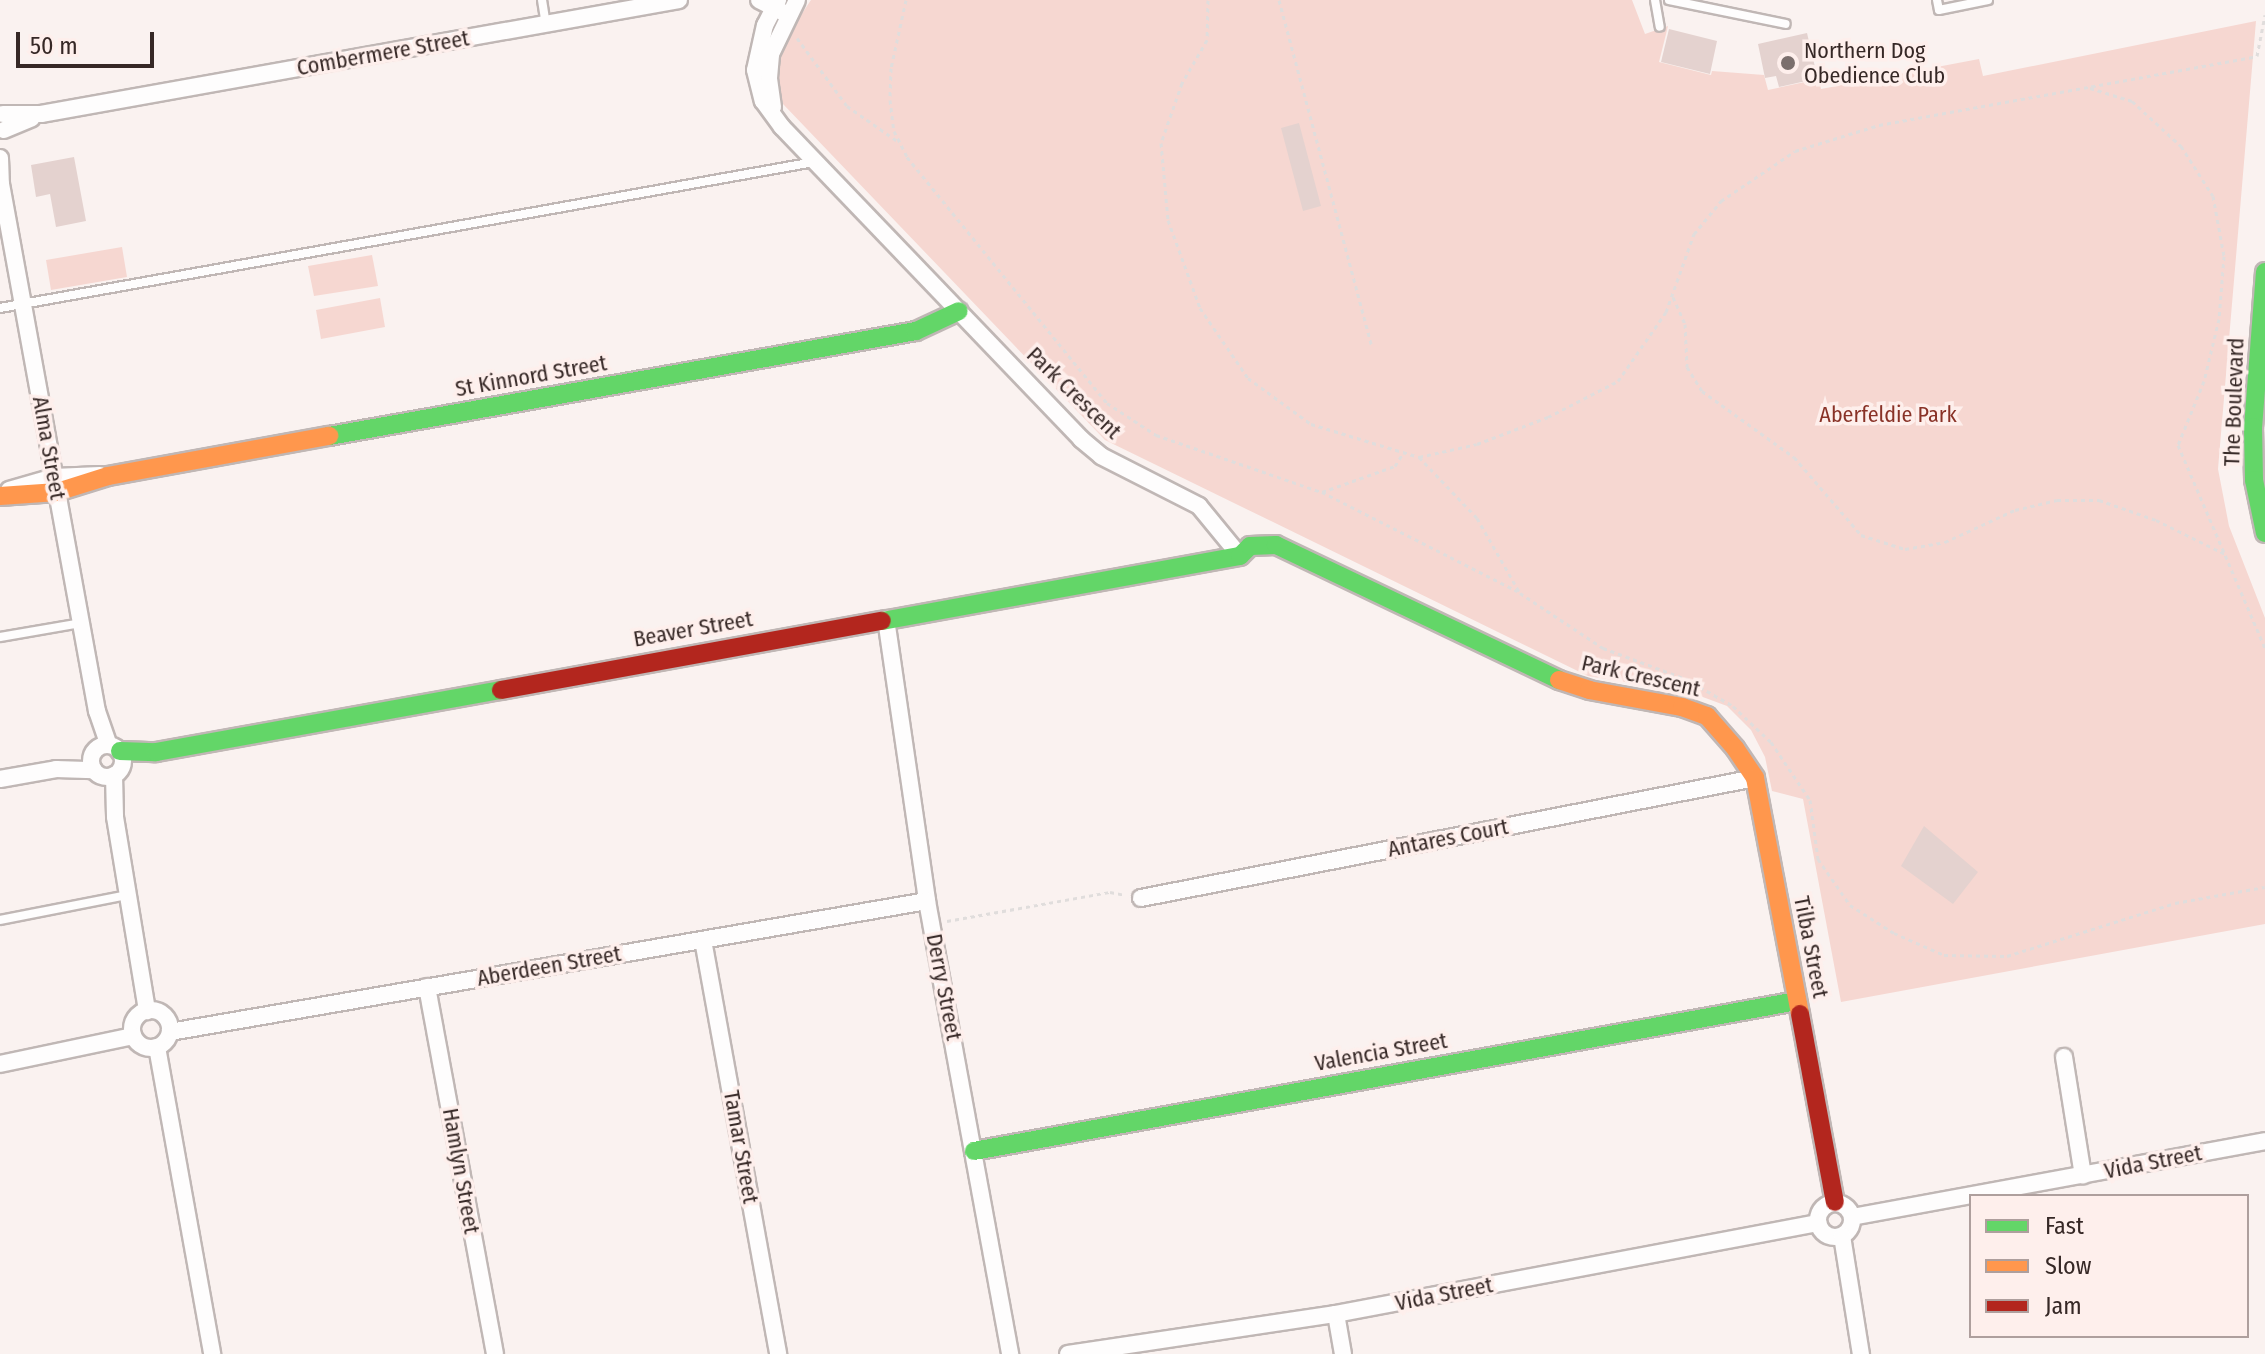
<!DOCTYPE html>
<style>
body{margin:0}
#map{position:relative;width:2265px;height:1354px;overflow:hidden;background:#faf2f0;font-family:"Fira Sans Condensed",sans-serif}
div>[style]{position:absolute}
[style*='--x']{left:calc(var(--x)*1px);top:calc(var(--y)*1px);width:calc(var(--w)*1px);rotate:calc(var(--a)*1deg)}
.green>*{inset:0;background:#f6d7d1}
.building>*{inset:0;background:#e4d2cf}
.path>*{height:3px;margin-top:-1.5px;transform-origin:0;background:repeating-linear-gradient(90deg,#e0dddc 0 4px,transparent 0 8px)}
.roads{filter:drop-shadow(2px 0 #c0b7b5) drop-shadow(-2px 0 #c0b7b5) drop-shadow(0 2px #c0b7b5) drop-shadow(0 -2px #c0b7b5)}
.lane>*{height:8px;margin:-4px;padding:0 4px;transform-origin:4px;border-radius:4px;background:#fefdfd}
.street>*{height:16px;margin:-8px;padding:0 8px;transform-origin:8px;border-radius:8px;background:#fefdfd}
.street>.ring{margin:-8px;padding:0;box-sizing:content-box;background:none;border:16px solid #fefdfd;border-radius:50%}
.fast>*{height:18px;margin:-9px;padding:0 9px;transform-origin:9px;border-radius:9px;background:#63d668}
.slow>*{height:18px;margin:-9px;padding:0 9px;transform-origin:9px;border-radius:9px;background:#ff974d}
.jam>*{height:18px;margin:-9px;padding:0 9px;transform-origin:9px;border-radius:9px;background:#b3261e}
.dots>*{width:22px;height:22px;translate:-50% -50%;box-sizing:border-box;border:4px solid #feefec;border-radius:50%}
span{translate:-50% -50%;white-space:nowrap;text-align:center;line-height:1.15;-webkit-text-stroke:7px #feefec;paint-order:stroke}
.poi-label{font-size:22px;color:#362826}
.left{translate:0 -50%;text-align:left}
.street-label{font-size:22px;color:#362826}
.park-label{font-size:22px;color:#893227}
.legend{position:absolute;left:1969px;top:1194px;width:280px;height:144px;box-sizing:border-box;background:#feefec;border:2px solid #ae9f9d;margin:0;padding:10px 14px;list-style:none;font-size:24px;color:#362826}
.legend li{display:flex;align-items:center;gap:16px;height:40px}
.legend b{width:40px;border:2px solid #ae9f9d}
.scale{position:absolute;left:16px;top:32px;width:138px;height:36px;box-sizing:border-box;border:4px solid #362826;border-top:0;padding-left:10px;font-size:24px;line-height:28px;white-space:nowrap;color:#362826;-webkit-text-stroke:6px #feefec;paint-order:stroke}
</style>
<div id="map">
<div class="green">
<div style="clip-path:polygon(811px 0,1632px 0,1645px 34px,1668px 26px,1659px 62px,1711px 75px,1712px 71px,1764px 75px,1768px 90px,1819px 79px,1821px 89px,1979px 59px,1983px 76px,2256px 21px,2218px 469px,2229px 526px,2265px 618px,2265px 924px,1841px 1002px,1803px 799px,1772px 791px,1765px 757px,1751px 730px,1727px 706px,1692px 693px,1588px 676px,1105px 440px,783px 104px,777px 84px,779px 48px)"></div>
<div style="clip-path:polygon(122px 247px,127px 277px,51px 290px,46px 260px)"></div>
<div style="clip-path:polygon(372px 255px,378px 286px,314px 296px,308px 266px)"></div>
<div style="clip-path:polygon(380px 298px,385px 327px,321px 339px,316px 310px)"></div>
</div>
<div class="building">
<div style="clip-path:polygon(1669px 29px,1717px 41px,1710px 74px,1661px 62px)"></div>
<div style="clip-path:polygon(1807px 33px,1815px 67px,1804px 70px,1806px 81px,1779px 87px,1776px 76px,1765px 78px,1758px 44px)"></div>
<div style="clip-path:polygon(1299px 123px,1321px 206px,1303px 211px,1281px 128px)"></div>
<div style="clip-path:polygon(74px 157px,86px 221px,56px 227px,50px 194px,36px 197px,31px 165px)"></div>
<div style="clip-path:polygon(1924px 826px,1978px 872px,1953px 904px,1901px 866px)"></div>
</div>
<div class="path">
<div style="--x:906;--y:0;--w:70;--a:102.4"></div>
<div style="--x:891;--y:68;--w:32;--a:92"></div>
<div style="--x:890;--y:100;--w:31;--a:83"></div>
<div style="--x:894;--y:131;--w:29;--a:63"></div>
<div style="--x:907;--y:157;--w:317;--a:50.9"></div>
<div style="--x:1107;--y:403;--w:59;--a:33.1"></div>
<div style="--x:1156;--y:435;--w:176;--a:19"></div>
<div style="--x:1322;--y:492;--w:219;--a:26.9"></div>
<div style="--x:1208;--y:0;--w:40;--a:91.4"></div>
<div style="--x:1207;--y:40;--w:50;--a:120.2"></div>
<div style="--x:1182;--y:83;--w:64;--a:109.3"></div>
<div style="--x:1161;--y:143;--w:77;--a:84.8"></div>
<div style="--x:1168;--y:220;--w:94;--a:70"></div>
<div style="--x:1200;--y:308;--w:85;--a:55.6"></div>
<div style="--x:1248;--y:378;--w:78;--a:36.1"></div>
<div style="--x:1311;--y:424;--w:113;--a:17"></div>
<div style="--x:1419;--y:457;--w:84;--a:46.4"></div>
<div style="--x:1477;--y:518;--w:86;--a:60.2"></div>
<div style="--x:1520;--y:593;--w:100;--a:33.5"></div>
<div style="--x:1603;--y:648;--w:89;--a:20.5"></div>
<div style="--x:1686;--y:679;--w:54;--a:29.9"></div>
<div style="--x:1733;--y:706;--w:52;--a:43.5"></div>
<div style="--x:1771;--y:742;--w:70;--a:56.1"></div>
<div style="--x:1810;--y:800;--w:60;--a:82.3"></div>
<div style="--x:1818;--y:859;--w:56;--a:55.2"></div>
<div style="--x:1850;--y:905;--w:52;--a:32.5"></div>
<div style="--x:1894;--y:933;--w:55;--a:23.7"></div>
<div style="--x:1944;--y:955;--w:63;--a:0.9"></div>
<div style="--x:2007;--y:956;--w:176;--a:-17.5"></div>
<div style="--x:2175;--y:903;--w:91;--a:-10.1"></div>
<div style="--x:1279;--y:0;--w:358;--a:75"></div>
<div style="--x:797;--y:38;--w:84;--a:53.7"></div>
<div style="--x:847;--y:106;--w:60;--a:34.8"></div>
<div style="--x:2090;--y:88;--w:44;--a:17.2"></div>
<div style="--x:2132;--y:101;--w:67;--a:42.6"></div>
<div style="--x:2181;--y:146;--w:59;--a:57.4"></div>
<div style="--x:2213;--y:196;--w:61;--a:79.6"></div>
<div style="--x:2224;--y:256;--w:63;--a:94.5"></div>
<div style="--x:2219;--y:319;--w:64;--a:103.6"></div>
<div style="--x:2204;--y:381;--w:69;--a:112.1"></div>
<div style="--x:2178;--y:445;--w:221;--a:66.8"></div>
<div style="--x:1673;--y:297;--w:30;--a:66"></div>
<div style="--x:1685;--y:324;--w:43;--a:87.3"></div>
<div style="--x:1687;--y:367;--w:28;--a:58"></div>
<div style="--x:1702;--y:391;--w:113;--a:35.7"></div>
<div style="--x:1794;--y:457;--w:103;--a:49.3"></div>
<div style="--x:1861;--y:535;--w:46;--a:17.7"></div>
<div style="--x:1905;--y:549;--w:41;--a:-9.9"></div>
<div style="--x:1945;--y:542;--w:77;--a:-24.6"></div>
<div style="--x:2015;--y:510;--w:43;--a:-13.4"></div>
<div style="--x:2057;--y:500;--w:42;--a:0"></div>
<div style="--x:2099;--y:500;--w:60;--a:19.3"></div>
<div style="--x:2156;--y:520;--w:77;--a:26.2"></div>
<div style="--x:1419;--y:457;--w:59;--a:-12.6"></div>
<div style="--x:1477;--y:444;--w:76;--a:-20.8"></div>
<div style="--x:1548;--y:417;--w:79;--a:-27.2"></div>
<div style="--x:1618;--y:381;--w:84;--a:-55.2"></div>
<div style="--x:1666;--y:312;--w:83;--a:-70.3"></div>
<div style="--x:1694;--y:234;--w:43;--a:-50.7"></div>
<div style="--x:1721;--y:201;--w:89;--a:-34"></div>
<div style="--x:1795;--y:151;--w:88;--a:-17.2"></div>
<div style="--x:1879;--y:125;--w:384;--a:-10.3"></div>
<div style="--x:2257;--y:56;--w:42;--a:-79"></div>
<div style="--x:1322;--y:492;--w:77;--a:-19.6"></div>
<div style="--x:1395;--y:466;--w:15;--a:-58"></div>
<div style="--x:947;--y:921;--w:166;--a:-10.1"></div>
<div style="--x:1110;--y:892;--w:15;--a:11"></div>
</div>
<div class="roads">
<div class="lane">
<div style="--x:542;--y:0;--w:24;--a:81"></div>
<div style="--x:1655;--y:0;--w:27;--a:80"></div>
<div style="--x:1669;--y:0;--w:119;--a:11.6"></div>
<div style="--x:1937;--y:0;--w:10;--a:79"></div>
<div style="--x:1939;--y:10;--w:50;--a:-11.5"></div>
<div style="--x:0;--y:308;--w:827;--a:-10.17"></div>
<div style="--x:0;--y:637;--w:82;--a:-9.8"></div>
<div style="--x:0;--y:920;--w:129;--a:-11.1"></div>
</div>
<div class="street">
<div style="--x:759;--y:0;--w:27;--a:27"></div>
<div style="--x:778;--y:0;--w:28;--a:117"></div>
<div style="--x:765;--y:25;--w:46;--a:102.5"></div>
<div style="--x:755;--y:70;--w:32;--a:76"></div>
<div style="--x:763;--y:101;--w:32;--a:54"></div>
<div style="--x:782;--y:127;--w:432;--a:46.2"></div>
<div style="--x:1081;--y:439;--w:26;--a:40"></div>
<div style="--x:1101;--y:456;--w:110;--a:27"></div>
<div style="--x:1199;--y:506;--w:65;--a:50.6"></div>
<div style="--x:773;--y:107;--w:29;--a:-98"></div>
<div style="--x:769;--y:78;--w:24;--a:-85"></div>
<div style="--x:771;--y:54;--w:60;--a:-64.3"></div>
<div style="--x:3;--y:114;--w:38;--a:0"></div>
<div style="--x:41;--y:114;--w:648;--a:-10.13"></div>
<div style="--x:4;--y:130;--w:30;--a:-23"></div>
<div style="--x:0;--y:158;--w:26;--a:88"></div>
<div style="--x:1;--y:184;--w:536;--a:79.68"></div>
<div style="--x:97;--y:711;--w:36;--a:71"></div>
<div style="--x:9;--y:490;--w:47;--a:-16.1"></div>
<div style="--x:54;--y:477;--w:46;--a:-2.5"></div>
<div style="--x:886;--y:619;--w:285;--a:81.7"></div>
<div style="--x:927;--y:901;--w:461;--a:79.6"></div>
<div class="ring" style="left:91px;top:745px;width:16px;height:16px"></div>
<div style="--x:114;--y:775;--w:42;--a:88.6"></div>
<div style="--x:115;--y:817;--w:197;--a:80.6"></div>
<div style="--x:0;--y:779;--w:57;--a:-10.1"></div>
<div style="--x:56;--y:769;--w:38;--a:2"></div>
<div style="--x:1141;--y:898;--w:626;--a:-11.06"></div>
<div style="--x:703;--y:940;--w:421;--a:79.7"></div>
<div style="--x:427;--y:987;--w:373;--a:79.5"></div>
<div class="ring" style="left:132px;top:1010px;width:22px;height:22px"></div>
<div style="--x:170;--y:1032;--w:768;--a:-9.82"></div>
<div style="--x:157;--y:1047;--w:312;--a:79.8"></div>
<div style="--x:2064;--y:1057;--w:120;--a:80.9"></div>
<div style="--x:0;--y:1064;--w:136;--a:-11.9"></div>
<div class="ring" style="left:1818px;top:1203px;width:18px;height:18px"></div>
<div style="--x:1852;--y:1217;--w:420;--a:-10.4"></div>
<div style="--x:1842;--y:1236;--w:120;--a:80.9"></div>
<div style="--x:1336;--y:1314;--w:41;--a:80.1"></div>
<div style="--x:1068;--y:1354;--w:271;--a:-8.5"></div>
<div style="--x:1336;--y:1314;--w:491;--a:-10.7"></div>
</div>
<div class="fast">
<div style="--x:2265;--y:272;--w:155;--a:94.4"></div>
<div style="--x:2253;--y:427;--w:53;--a:88.9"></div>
<div style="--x:2254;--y:480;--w:54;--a:78.3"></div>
<div style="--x:329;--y:436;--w:596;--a:-10.14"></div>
<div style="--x:916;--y:331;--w:47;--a:-24.9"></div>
<div style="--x:882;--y:621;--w:364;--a:-10.3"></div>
<div style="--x:1240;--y:556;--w:14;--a:-45"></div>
<div style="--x:1250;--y:546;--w:26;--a:-2"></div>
<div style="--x:1276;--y:545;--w:314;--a:25.5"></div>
<div style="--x:120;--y:751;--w:36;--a:2"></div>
<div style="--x:156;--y:752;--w:351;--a:-10.2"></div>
<div style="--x:974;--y:1151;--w:837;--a:-10.33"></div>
</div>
<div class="slow">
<div style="--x:0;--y:496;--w:57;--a:-4"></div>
<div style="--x:57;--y:492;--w:53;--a:-17.4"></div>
<div style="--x:108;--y:476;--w:225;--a:-10.3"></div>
<div style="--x:1559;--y:680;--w:32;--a:18"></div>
<div style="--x:1589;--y:690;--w:95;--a:10.4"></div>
<div style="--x:1682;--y:707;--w:27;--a:20"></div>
<div style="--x:1707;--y:716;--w:43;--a:48.8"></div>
<div style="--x:1735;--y:748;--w:36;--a:56"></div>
<div style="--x:1755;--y:778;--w:240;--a:79.2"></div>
</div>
<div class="jam">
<div style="--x:501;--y:690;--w:387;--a:-10.3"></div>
<div style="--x:1800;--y:1014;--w:191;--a:79.5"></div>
</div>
</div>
<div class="dots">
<div style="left:1788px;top:63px;background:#7b6f6d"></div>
</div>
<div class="poi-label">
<span class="left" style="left:1804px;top:63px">Northern Dog<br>Obedience Club</span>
</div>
<div class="street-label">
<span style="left:383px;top:53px;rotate:-10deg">Combermere Street</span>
<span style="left:531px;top:376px;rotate:-10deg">St Kinnord Street</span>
<span style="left:1074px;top:393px;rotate:44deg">Park Crescent</span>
<span style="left:2234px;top:402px;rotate:-88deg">The Boulevard</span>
<span style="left:49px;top:448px;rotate:80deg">Alma Street</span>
<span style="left:693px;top:629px;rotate:-10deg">Beaver Street</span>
<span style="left:1641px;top:676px;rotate:13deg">Park Crescent</span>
<span style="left:1448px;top:838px;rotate:-11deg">Antares Court</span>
<span style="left:1811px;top:947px;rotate:79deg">Tilba Street</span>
<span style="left:549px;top:966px;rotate:-10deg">Aberdeen Street</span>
<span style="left:944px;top:987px;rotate:79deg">Derry Street</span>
<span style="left:1381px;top:1052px;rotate:-10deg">Valencia Street</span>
<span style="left:741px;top:1147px;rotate:80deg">Tamar Street</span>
<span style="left:2153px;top:1162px;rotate:-11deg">Vida Street</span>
<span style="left:461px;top:1171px;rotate:80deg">Hamlyn Street</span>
<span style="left:1444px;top:1294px;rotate:-11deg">Vida Street</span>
</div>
<div class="park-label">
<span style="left:1888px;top:415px">Aberfeldie Park</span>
</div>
<ul class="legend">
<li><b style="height:10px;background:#63d668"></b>Fast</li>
<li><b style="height:10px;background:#ff974d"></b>Slow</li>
<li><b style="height:10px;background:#b3261e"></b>Jam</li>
</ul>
<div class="scale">50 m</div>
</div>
